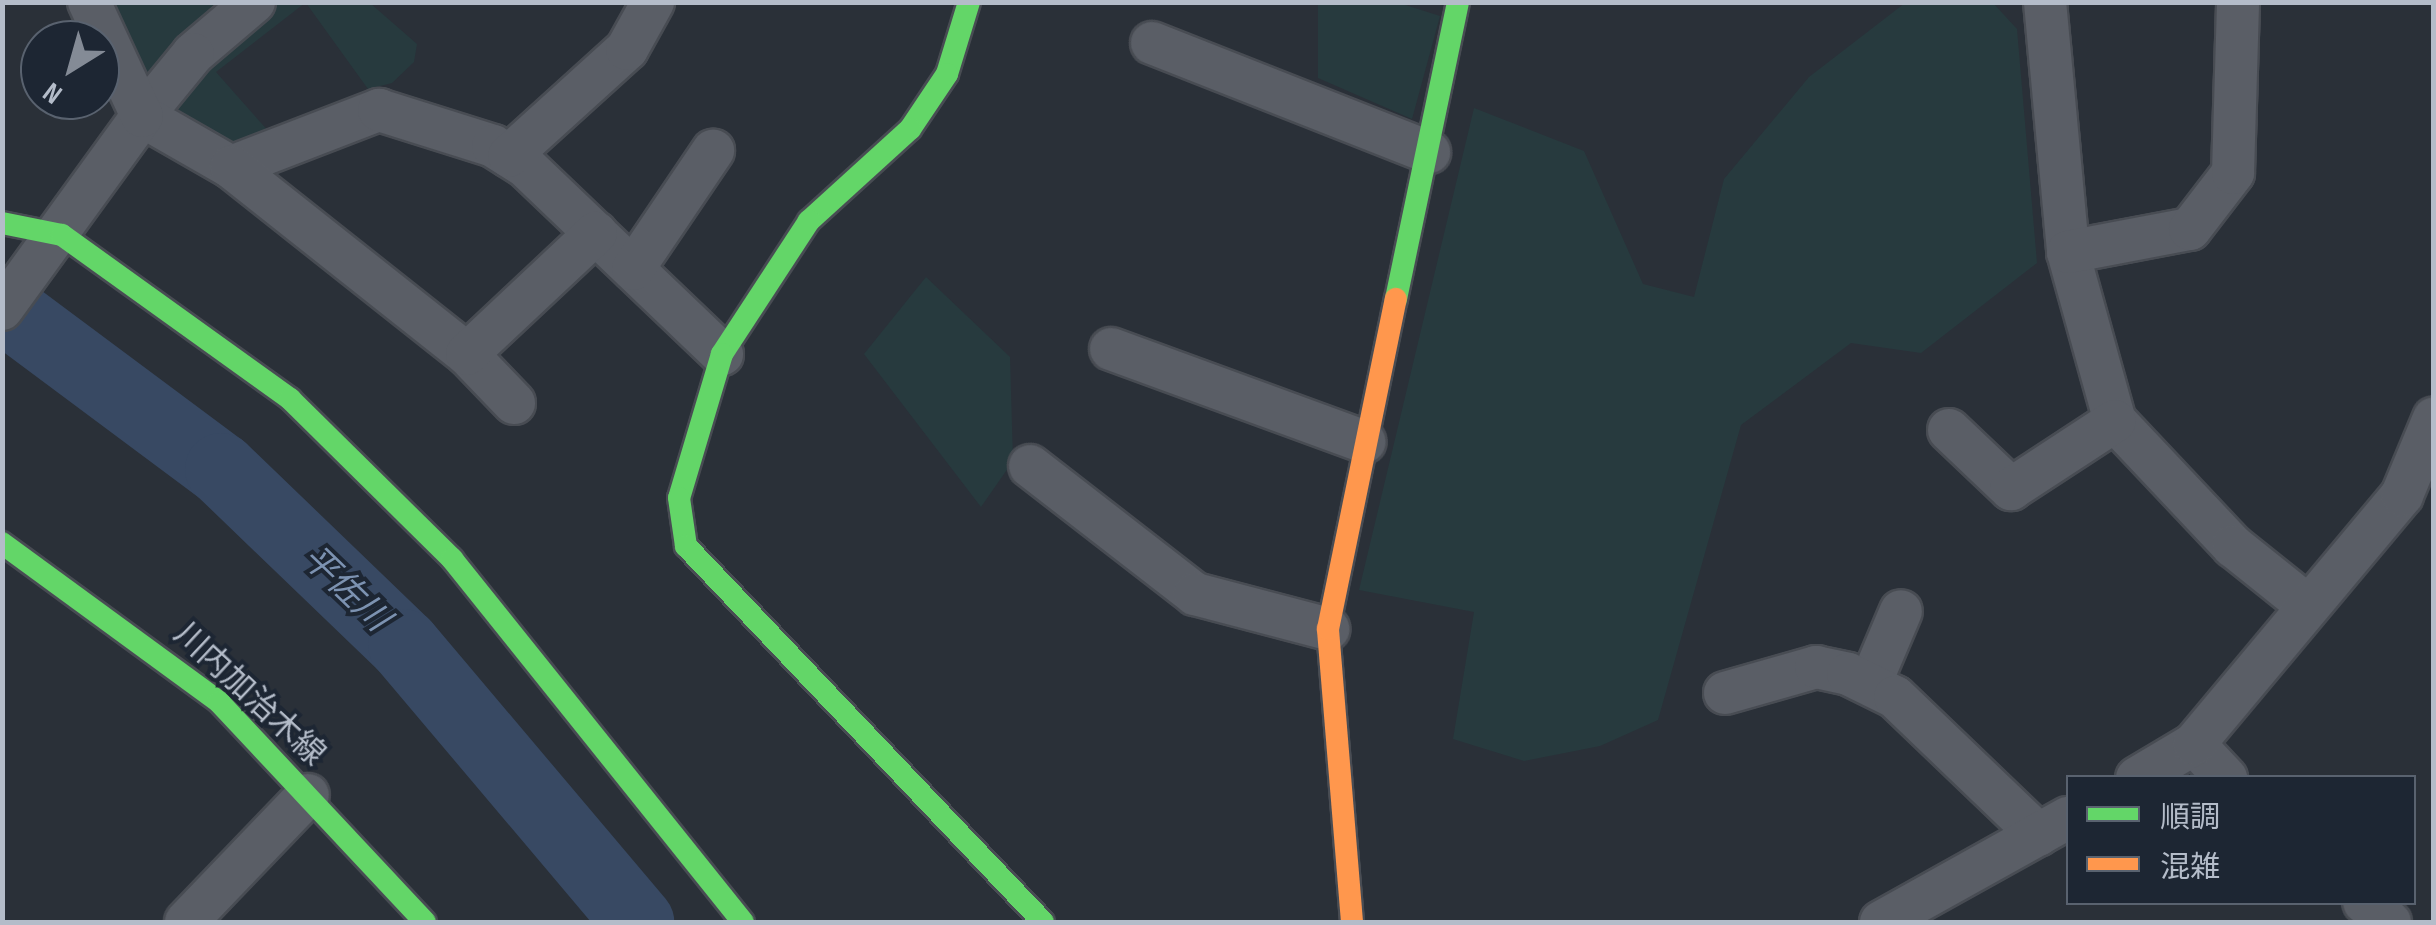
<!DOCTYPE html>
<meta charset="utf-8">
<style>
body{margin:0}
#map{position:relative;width:2436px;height:925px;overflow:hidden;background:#2a3038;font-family:"Sofia Sans Condensed","Noto Sans JP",sans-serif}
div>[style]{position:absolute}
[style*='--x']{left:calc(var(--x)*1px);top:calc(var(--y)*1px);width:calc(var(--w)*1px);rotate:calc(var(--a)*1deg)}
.green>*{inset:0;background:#273a3e}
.river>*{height:72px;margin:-36px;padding:0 36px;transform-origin:36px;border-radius:36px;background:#384963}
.roads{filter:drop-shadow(2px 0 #484c53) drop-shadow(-2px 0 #484c53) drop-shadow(0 2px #484c53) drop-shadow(0 -2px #484c53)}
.street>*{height:42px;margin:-21px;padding:0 21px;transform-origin:21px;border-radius:21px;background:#5a5e66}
.fast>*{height:22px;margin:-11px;padding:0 11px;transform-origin:11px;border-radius:11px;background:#63d668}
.slow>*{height:22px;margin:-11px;padding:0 11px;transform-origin:11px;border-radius:11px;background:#ff974d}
span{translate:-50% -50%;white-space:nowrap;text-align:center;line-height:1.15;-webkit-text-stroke:8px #1d2633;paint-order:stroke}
.street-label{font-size:32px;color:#b4bcc9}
.water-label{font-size:35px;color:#7c92b1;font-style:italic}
.frame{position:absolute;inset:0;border:5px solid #b4bcc9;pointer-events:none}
.legend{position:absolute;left:2066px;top:775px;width:350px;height:130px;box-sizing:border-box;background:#1d2633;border:2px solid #59626f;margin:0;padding:12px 18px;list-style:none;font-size:30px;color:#b4bcc9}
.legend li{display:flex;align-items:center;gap:20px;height:50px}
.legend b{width:50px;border:2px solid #59626f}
.north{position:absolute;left:20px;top:20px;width:100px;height:100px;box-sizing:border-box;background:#1d2633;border:2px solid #59626f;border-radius:50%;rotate:217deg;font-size:28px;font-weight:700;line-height:40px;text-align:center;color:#b4bcc9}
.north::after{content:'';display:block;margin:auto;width:35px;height:45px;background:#848b96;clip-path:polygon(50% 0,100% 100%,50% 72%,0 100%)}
</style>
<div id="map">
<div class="green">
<div style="clip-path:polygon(113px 3px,211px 3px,234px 34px,271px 3px,305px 3px,216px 72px,270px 133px,233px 152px,199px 130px,147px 78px)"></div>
<div style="clip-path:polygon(306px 3px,370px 3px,417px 44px,414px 62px,392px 83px,368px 89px)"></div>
<div style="clip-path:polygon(1318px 3px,1399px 3px,1440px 16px,1412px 119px,1318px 78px)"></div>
<div style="clip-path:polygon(1905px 3px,1993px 3px,2017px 29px,2037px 263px,1921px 353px,1851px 343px,1741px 425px,1658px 720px,1600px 746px,1524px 761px,1453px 739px,1474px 612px,1359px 590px,1474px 108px,1584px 151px,1643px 284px,1694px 297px,1724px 179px,1809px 77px)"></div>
<div style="clip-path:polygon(926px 277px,1010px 357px,1013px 461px,981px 507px,864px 354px)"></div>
</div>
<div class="river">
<div style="--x:2;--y:306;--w:273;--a:36.7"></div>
<div style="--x:221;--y:469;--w:254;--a:43.9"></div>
<div style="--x:404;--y:645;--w:363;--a:49.8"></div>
</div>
<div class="roads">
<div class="street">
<div style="--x:254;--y:2;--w:80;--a:139.6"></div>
<div style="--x:193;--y:54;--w:80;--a:129.4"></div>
<div style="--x:142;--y:116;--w:103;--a:29.8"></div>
<div style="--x:231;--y:167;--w:159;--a:-21.1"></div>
<div style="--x:379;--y:110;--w:120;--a:17.5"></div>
<div style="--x:493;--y:146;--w:36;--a:32"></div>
<div style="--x:524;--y:165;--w:274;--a:43.7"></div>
<div style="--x:2045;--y:2;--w:251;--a:84.7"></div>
<div style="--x:2068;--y:252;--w:175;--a:74.5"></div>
<div style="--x:2115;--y:421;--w:172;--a:46.7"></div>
<div style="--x:2233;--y:546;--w:96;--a:38.7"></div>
<div style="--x:1152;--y:43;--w:298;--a:21.5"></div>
<div style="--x:509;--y:156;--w:159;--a:-42.2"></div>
<div style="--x:627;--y:49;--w:54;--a:-61"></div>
<div style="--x:231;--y:167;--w:301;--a:38.4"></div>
<div style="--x:467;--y:354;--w:68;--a:46.2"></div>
<div style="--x:2068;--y:252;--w:124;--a:-10.7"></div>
<div style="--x:2190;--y:229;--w:71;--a:-52.5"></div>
<div style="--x:2233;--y:173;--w:171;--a:-88.3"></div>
<div style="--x:633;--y:269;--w:143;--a:-55.9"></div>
<div style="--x:2;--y:309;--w:238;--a:-54"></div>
<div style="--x:142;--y:116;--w:126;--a:-114.9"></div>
<div style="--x:1111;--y:349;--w:270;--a:20.1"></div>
<div style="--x:467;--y:354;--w:177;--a:-43.2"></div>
<div style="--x:1949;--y:430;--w:86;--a:43.6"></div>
<div style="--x:2011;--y:489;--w:124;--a:-33.2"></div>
<div style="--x:1030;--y:466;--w:209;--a:37.8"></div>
<div style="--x:1195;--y:594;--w:138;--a:14.7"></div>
<div style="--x:1870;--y:684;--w:79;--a:-67"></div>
<div style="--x:1725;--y:693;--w:95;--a:-15.9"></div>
<div style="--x:1816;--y:667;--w:33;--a:12"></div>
<div style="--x:1848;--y:674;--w:52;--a:26.1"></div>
<div style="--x:1895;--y:697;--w:199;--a:43.8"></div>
<div style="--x:2194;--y:744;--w:47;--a:46.7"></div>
<div style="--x:2137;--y:778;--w:66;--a:-30.8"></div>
<div style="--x:2194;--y:744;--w:324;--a:-50.1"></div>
<div style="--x:2402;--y:495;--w:83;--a:-67.4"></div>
<div style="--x:2364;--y:902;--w:33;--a:38"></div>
<div style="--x:186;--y:922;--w:176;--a:-46.2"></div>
<div style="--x:1881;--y:922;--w:214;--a:-29.1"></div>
</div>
<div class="fast">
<div style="--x:969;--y:2;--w:75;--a:107"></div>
<div style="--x:947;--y:74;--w:66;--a:123.9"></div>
<div style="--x:910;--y:129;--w:137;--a:137.7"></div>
<div style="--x:809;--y:221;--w:159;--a:123.2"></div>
<div style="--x:722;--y:354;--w:150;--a:106.6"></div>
<div style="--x:679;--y:498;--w:49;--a:81.7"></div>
<div style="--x:686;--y:546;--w:518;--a:46.48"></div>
<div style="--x:2;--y:223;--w:61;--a:11.3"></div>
<div style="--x:62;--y:235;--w:281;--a:35.7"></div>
<div style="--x:290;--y:399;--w:228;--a:44.6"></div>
<div style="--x:452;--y:559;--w:465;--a:51.3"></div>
<div style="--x:1396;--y:299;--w:303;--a:-78.2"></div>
<div style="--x:2;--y:543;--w:269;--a:36.2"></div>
<div style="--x:219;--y:702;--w:301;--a:46.9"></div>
</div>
<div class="slow">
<div style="--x:1352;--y:922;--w:294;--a:-94.7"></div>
<div style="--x:1328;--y:629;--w:337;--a:-78.4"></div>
</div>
</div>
<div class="street-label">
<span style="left:249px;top:695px;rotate:43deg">川内加治木線</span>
</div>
<div class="water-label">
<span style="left:345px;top:589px;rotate:44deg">平佐川</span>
</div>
<div class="frame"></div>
<ul class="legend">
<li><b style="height:12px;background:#63d668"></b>順調</li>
<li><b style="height:12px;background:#ff974d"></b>混雑</li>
</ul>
<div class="north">N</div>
</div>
